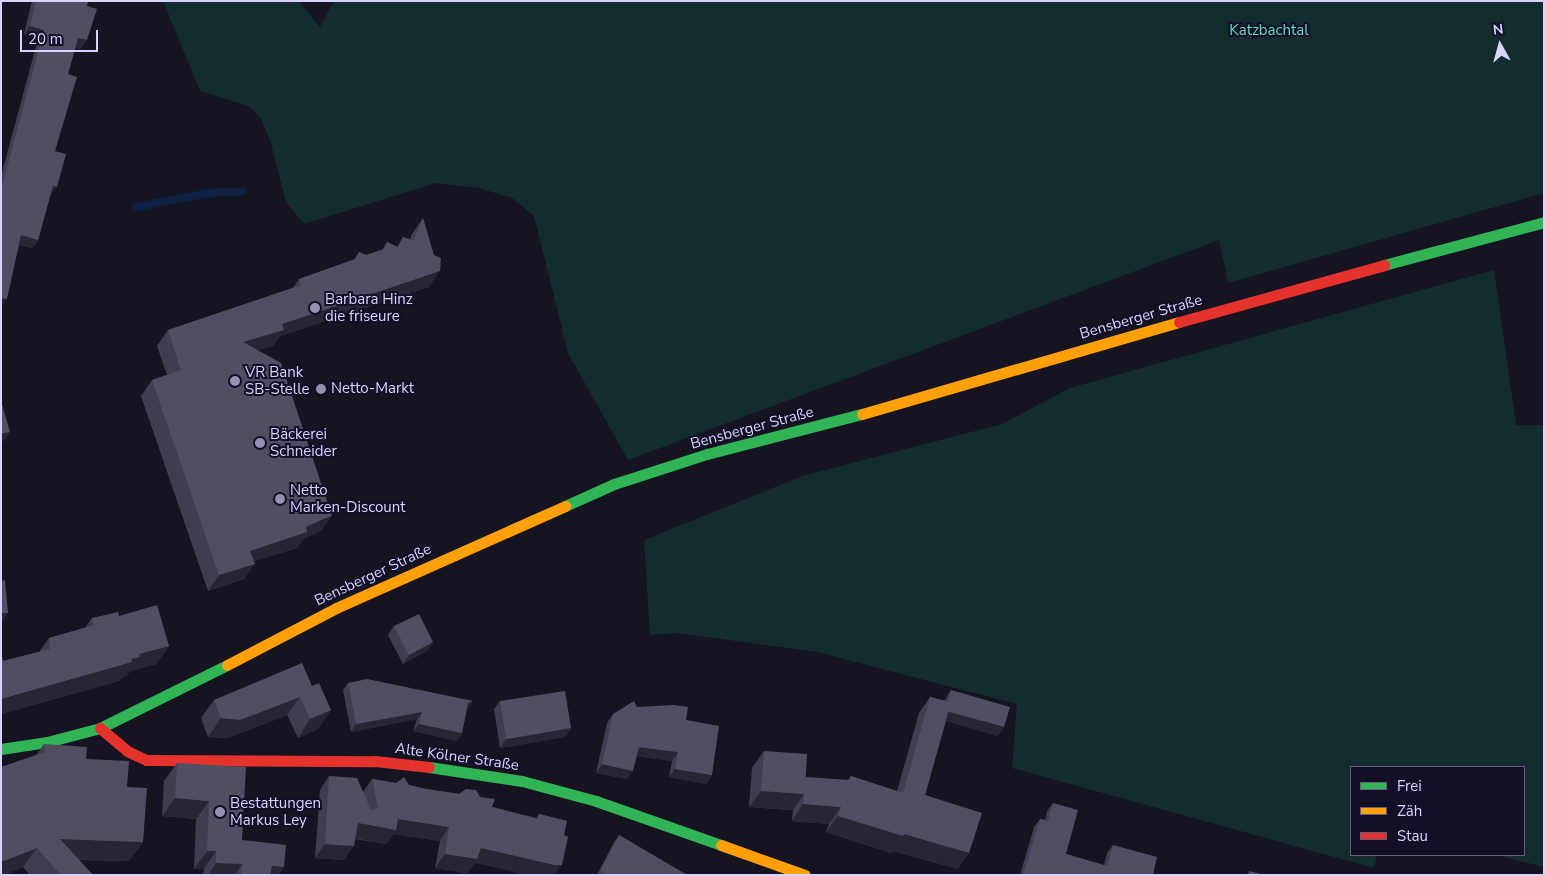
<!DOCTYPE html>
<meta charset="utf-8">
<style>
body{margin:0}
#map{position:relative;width:1545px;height:876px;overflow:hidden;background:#161421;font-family:"Nunito Sans",sans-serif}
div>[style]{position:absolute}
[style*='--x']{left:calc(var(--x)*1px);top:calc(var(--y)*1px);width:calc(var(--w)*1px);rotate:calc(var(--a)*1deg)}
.green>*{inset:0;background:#132c2d}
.stream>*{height:8px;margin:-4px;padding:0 4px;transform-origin:4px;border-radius:4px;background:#0d2144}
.fast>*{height:11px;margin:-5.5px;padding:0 5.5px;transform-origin:5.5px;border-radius:5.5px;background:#30b455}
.slow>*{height:11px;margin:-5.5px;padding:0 5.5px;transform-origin:5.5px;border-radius:5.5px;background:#ff9f0a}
.jam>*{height:11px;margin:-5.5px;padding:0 5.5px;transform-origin:5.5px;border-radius:5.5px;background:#e5322d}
.wall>*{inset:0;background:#403d50}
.shaded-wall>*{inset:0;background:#282635}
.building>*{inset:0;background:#504e63}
.dots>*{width:14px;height:14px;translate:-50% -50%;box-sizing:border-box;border:2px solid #130f26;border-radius:50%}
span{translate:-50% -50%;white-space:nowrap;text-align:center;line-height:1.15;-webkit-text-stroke:4px #130f26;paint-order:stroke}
.park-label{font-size:15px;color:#5fe0c0}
.poi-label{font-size:15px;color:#d9d4ff}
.left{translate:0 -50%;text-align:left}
.street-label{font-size:15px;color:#d9d4ff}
.frame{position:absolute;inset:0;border:2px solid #d9d4ff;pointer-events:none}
.legend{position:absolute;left:1350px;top:766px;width:175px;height:90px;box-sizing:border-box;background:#130f26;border:1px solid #625e7d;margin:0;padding:6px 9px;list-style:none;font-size:15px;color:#d9d4ff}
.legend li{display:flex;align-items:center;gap:10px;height:25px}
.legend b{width:25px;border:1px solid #625e7d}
.north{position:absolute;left:1475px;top:20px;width:50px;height:50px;-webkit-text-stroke:4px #130f26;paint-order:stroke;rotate:353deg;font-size:14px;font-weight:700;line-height:20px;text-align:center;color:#d9d4ff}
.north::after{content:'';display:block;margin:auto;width:18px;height:22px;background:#d9d4ff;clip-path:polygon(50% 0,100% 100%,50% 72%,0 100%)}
.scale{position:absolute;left:20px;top:30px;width:78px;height:22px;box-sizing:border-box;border:2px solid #d9d4ff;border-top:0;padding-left:6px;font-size:15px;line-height:18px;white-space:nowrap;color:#d9d4ff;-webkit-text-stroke:4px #130f26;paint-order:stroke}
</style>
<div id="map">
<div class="green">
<div style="clip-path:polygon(163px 1px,299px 1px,320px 27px,334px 1px,1544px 1px,1544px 193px,1228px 283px,1219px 240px,628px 460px,568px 353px,534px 216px,512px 198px,479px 188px,436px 183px,304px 224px,286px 202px,270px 140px,260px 117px,249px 106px,200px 91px)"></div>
<div style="clip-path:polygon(1494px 270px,1516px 425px,1544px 425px,1544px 867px,1496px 855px,1524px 855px,1524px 767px,1351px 767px,1351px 855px,1377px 855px,1374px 868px,1012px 768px,1017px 704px,817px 652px,676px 633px,650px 635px,644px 540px,802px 476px,1002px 424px,1070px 388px)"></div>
</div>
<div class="stream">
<div style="--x:136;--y:207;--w:74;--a:-10.9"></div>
<div style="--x:209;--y:193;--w:33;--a:-3"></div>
</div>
<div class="fast">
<div style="--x:1384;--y:265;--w:166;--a:-15"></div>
<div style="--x:565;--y:506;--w:54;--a:-24.2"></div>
<div style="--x:614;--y:484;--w:98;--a:-17.9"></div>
<div style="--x:707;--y:454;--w:160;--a:-14.5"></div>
<div style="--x:1;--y:749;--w:47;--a:-8.7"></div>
<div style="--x:47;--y:742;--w:55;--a:-14.8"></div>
<div style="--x:100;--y:728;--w:142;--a:-26.4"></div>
<div style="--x:429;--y:767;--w:94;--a:8.6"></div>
<div style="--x:522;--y:781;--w:77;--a:15.1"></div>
<div style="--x:596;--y:801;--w:133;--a:19.4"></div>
</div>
<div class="slow">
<div style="--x:862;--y:414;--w:330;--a:-16.2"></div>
<div style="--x:227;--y:665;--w:123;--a:-27.6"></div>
<div style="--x:336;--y:608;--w:251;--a:-24"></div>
<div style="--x:721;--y:845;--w:89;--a:19.7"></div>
</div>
<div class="jam">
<div style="--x:1179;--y:322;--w:213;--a:-15.5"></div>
<div style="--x:100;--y:728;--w:35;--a:40"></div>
<div style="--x:127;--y:751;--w:21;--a:25"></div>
<div style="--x:146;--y:760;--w:229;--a:0.3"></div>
<div style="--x:375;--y:761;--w:54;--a:6.3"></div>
</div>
<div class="wall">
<div style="clip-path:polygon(32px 1px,88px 1px,87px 6px,81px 49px,75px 48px,68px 74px,55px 151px,50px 196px,38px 240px,32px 248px,19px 245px,1px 307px,1px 176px,38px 39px,24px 34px)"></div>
<div style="clip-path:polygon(423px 218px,429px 287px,280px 336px,273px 346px,258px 350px,321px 531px,303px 539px,297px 548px,254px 561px,244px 579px,208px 591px,141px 396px,152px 380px,167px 375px,157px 346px,168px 330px,293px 288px,299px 279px,354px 260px,359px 252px,366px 255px,382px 250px,387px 242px,397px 247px,403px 237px,410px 239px,412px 234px)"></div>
<div style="clip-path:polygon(119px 616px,169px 646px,156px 664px,130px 671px,127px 675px,122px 677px,119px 681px,1px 714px,1px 652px,3px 661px,39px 652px,49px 638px,85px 628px,92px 618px)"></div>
<div style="clip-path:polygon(394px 626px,433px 642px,427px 651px,403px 664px,388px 635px)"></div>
<div style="clip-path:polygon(348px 683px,467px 709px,462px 733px,457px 741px,413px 731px,417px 719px,351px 732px,343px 690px)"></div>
<div style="clip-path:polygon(312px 686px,331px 710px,318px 729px,298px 738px,287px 715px,227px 738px,208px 737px,201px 718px,214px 700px)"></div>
<div style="clip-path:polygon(951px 690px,998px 736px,946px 721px,925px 795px,958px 869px,893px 851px,891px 853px,826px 832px,829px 824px,792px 821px,793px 810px,749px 807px,752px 768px,764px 751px,806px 778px,848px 780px,851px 776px,897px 791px,919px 713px,930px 697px,944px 701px)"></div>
<div style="clip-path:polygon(500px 701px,571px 728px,565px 737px,500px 748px,494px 709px)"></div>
<div style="clip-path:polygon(637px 707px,686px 720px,712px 775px,706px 784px,669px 777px,672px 761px,637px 756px,627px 779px,596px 773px,607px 723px,613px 714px)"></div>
<div style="clip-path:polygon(44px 744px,86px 759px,127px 787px,143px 842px,129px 861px,79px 860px,93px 875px,30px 875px,23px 867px,4px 875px,1px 875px,36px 755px)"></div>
<div style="clip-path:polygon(177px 763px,242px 840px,278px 875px,203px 875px,204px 869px,194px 869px,196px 819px,162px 816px,164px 781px)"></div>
<div style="clip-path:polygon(329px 776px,363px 792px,372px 779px,409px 785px,426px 789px,480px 797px,492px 807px,536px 818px,539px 814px,567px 821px,475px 863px,467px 873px,435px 868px,440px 841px,394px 834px,386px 844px,355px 839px,344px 860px,315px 858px,320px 790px)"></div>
<div style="clip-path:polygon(1053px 803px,1066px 854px,1104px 865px,1107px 853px,1113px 845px,1153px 875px,1020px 875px,1034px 827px,1040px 819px,1045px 820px,1047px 811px)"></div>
<div style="clip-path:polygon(619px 835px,687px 875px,597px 875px,613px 844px)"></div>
</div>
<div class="shaded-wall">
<div style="clip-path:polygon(30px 26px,44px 30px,38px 39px,24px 34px)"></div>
<div style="clip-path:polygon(78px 38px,87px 40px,81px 49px,72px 47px)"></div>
<div style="clip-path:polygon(53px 186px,57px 187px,50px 196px)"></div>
<div style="clip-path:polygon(21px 235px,38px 240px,32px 248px,15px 244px)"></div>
<div style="clip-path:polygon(440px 271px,429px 287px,280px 336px,273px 346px,232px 358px,243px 342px,282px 324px)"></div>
<div style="clip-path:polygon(1px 298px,7px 299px,1px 307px)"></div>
<div style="clip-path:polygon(10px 432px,4px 441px,1px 441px,1px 434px)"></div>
<div style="clip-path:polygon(332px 516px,321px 531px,303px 539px,297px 548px,239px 566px,250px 551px)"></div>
<div style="clip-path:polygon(255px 564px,244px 579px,208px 591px,219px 575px)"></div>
<div style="clip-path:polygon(1px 613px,8px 613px,1px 623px)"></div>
<div style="clip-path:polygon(433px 642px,427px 651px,403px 664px,409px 655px)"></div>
<div style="clip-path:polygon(169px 646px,156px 664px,130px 671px,127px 675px,122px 677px,119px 681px,1px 714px,1px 699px,131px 659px,139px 654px)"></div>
<div style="clip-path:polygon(300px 697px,287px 715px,227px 738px,208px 737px,221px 718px)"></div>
<div style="clip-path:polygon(473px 701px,467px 709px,468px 703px)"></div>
<div style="clip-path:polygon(331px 710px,318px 729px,298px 738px,310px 719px)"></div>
<div style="clip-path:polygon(945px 711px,1004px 727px,998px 736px,939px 719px)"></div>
<div style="clip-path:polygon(422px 712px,417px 719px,351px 732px,356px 724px)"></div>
<div style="clip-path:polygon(419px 724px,462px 733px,457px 741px,413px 731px)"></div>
<div style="clip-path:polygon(571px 728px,565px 737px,500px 748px,506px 739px)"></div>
<div style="clip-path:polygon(639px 747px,678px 752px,672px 761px,633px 756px)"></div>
<div style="clip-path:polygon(602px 764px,633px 771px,627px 779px,596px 773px)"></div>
<div style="clip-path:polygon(675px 769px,712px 775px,706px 784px,669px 777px)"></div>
<div style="clip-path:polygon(761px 791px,804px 794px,793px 810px,749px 807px)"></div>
<div style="clip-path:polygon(175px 798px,209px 801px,196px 819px,162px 816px)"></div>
<div style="clip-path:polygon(803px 804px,841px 807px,829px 824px,792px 821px)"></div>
<div style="clip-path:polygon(838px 816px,904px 834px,969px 853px,958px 869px,893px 851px,891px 853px,826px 832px)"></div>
<div style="clip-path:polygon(398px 819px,449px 827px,440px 841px,394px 834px,386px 844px,349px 837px,358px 823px)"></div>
<div style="clip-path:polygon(60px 839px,143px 842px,129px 861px,47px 859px)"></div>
<div style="clip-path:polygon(325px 844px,354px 846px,344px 860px,315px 858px)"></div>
<div style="clip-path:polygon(37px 848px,23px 867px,4px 875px,1px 875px,1px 862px)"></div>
<div style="clip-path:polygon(481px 848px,562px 865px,554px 875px,527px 875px,475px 863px,467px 873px,435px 868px,445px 854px)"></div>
<div style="clip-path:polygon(207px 851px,216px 851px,204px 869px,194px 869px)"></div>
<div style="clip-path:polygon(216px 863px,242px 864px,235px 875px,208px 875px)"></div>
<div style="clip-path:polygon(272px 866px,284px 867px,278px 875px,265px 875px)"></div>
</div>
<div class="building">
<div style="clip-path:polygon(36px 1px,88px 1px,87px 6px,97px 9px,87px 40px,78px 38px,68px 74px,77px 77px,55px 151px,66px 154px,57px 187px,53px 186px,38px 240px,21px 235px,7px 299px,1px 298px,1px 190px,44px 30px,30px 26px)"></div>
<div style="clip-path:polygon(423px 218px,434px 255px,441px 258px,440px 271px,282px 324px,284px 330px,243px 342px,281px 363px,332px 516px,306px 526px,307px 532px,250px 551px,255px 564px,219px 575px,152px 380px,181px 370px,168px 330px,301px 285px,299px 279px,355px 259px,359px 252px,366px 255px,384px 249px,387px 242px,398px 247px,403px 237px,413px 241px)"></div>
<div style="clip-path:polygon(1px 401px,10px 432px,1px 434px)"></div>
<div style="clip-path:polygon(5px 580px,8px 613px,1px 613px,1px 581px)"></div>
<div style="clip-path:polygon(157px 605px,169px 646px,139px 654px,140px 657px,131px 659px,132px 662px,1px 699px,1px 652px,3px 661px,50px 649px,49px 638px,94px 625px,92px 618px,118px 612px,119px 616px)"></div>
<div style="clip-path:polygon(419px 614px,433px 642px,409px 655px,394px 626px)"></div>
<div style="clip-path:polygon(302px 663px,312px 686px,319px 683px,331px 710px,310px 719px,300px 697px,240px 720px,221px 718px,214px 700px)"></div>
<div style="clip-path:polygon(367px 679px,473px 701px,468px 703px,462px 733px,419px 724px,422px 712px,356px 724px,348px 683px)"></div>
<div style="clip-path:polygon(951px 690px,1010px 707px,1004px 727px,948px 711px,951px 702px,948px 702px)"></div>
<div style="clip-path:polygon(565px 691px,571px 728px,506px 739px,500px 701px)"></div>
<div style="clip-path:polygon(930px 697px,951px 702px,925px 795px,982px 813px,969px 853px,904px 834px,903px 836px,838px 816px,841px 807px,803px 804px,804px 794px,761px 791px,764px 751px,807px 754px,805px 789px,806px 777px,849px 780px,851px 776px,903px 793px)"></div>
<div style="clip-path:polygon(634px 701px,637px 707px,674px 705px,688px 707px,686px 720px,719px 726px,712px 775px,675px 769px,678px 752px,639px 747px,633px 771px,602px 764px,613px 714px)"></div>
<div style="clip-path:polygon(44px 744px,87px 747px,86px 759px,129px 761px,127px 787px,147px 788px,143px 842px,60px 839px,93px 875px,61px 875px,37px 848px,1px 862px,1px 767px,45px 752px)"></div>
<div style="clip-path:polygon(177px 763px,246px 767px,242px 840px,286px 845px,284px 867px,272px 866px,270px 875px,241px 875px,242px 864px,216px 863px,216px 851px,207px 851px,209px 801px,175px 798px)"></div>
<div style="clip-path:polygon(329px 776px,357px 778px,371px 810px,378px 808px,372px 779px,396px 783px,404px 777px,409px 785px,426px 789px,459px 794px,466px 789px,476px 790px,480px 797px,495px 799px,492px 807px,538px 819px,539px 814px,567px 821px,564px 835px,568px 837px,562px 865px,554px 865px,481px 848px,477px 859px,445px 854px,449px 827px,398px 819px,396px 830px,358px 823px,354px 846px,325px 844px)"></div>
<div style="clip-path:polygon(1053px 803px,1078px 810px,1066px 854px,1107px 866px,1113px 845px,1157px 857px,1153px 875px,1023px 875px,1040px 819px,1048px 821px)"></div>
<div style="clip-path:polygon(619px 835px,687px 875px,607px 875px,600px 871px)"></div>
<div style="clip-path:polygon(1249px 871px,1265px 875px,1248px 875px)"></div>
</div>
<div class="dots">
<div style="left:315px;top:308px;background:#9591b1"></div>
<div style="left:235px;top:381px;background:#9591b1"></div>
<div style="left:321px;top:389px;background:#9591b1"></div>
<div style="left:260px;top:443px;background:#9591b1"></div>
<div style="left:280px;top:499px;background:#9591b1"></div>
<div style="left:220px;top:812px;background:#9591b1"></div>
</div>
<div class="park-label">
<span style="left:1269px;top:31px">Katzbachtal</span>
</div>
<div class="poi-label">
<span class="left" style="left:325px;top:308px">Barbara Hinz<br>die friseure</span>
<span class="left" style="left:245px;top:381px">VR Bank<br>SB-Stelle</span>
<span class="left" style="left:331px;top:389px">Netto-Markt</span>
<span class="left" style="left:270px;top:443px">Bäckerei<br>Schneider</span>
<span class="left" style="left:290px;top:499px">Netto<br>Marken-Discount</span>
<span class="left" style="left:230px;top:812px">Bestattungen<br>Markus Ley</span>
</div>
<div class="street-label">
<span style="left:1141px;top:317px;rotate:-16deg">Bensberger Straße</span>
<span style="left:752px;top:428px;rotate:-15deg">Bensberger Straße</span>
<span style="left:373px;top:575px;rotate:-25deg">Bensberger Straße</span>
<span style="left:457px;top:757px;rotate:8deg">Alte Kölner Straße</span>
</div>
<div class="frame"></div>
<ul class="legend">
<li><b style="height:6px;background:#30b455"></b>Frei</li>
<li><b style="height:6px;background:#ff9f0a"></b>Zäh</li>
<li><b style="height:6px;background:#e5322d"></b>Stau</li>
</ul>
<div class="north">N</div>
<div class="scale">20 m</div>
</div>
